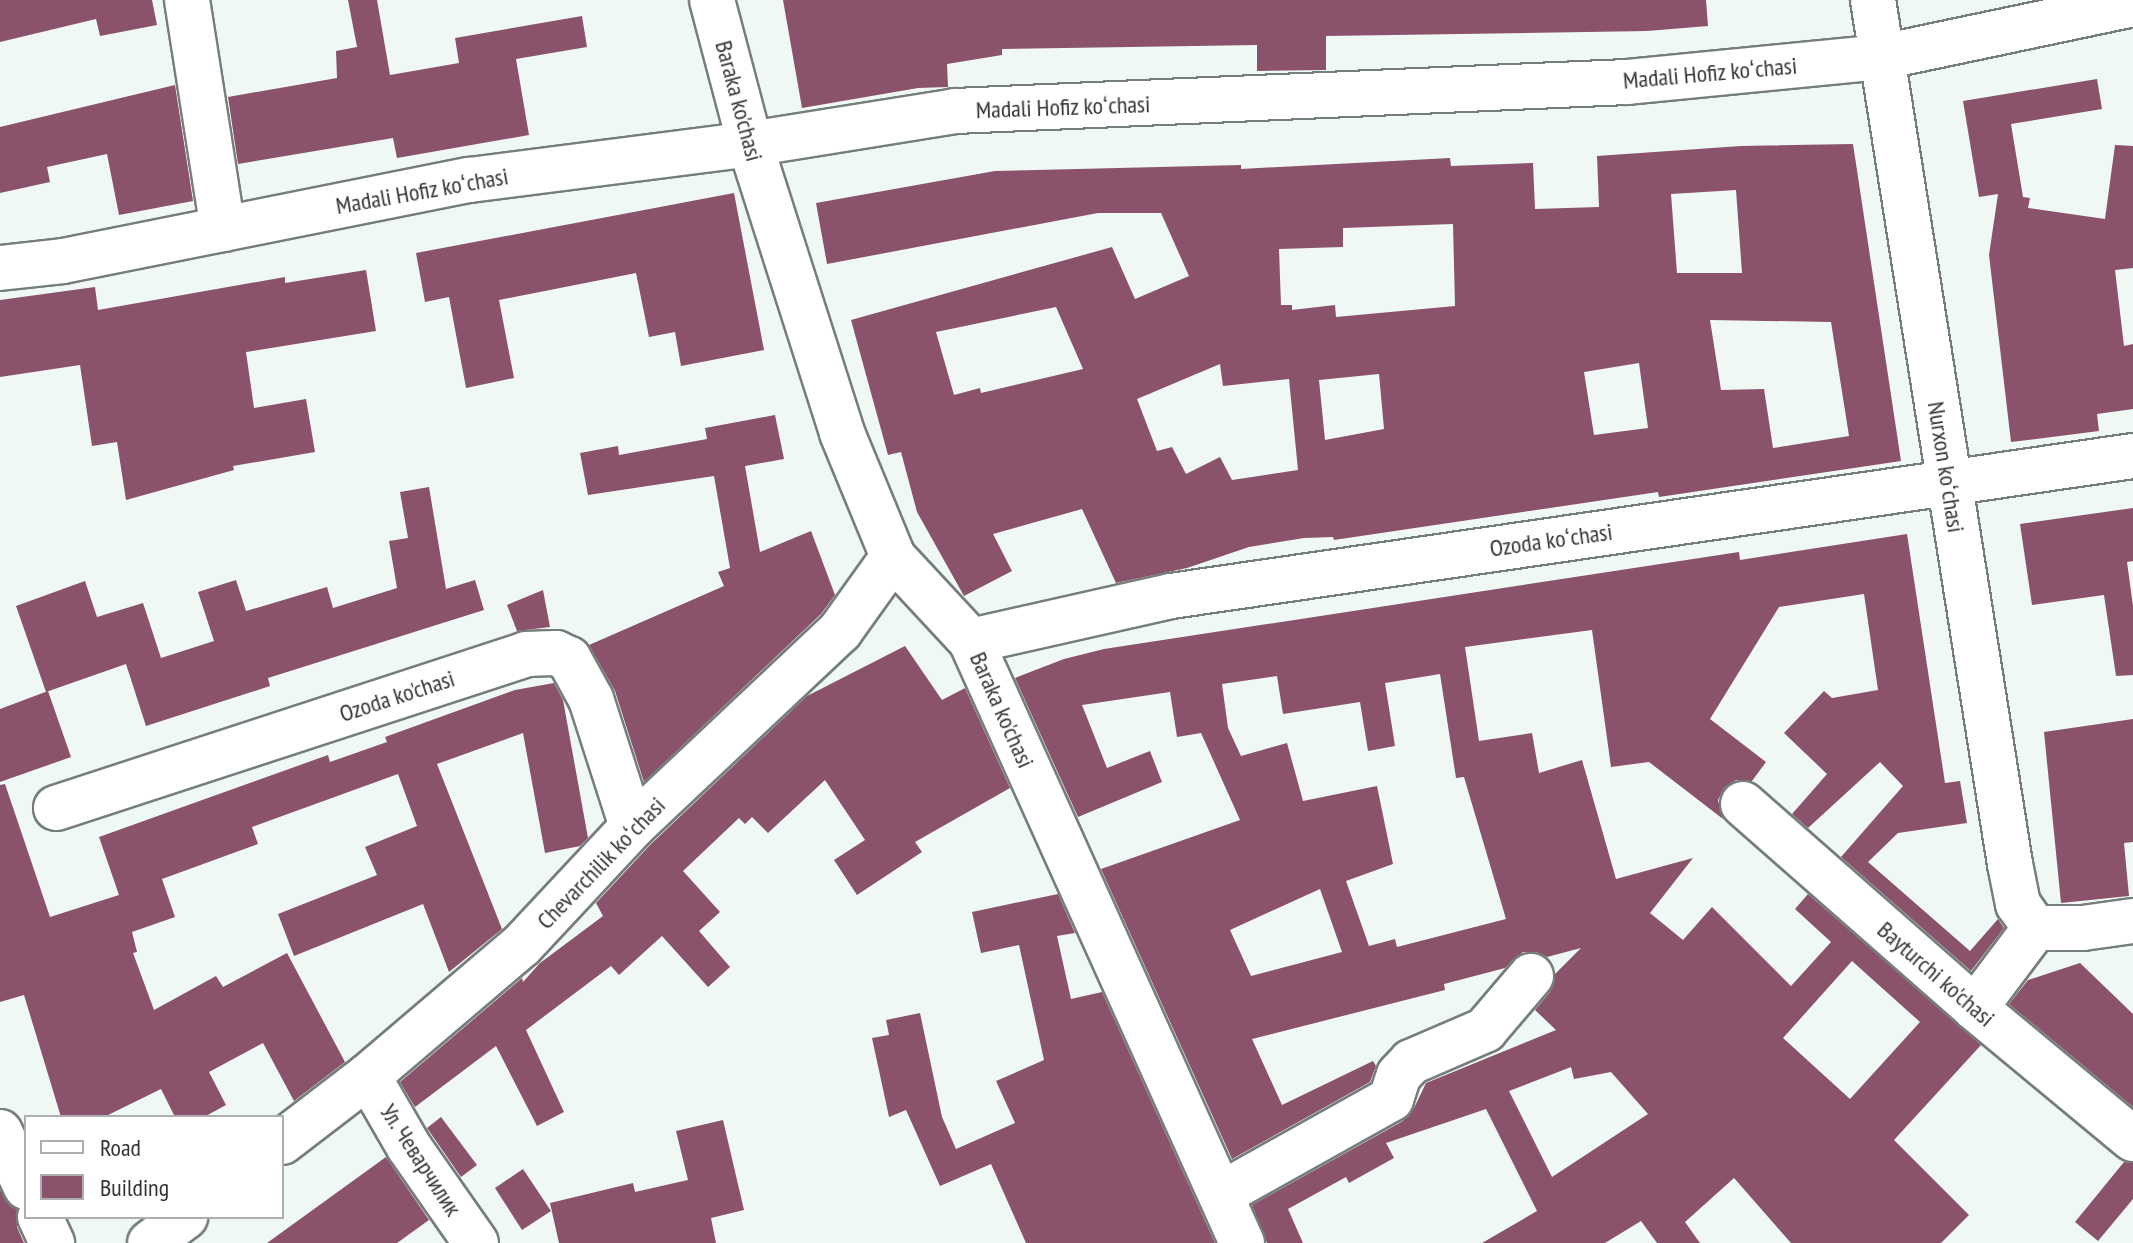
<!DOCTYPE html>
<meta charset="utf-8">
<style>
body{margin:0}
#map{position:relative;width:2133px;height:1243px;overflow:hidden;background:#eff8f4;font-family:"PT Sans Narrow",sans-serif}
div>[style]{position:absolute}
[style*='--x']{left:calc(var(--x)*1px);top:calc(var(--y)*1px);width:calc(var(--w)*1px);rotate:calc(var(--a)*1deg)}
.building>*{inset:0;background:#8b526b}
.roads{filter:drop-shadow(2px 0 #767e7b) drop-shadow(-2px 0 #767e7b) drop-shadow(0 2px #767e7b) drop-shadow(0 -2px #767e7b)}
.minor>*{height:44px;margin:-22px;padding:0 22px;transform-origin:22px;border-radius:22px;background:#fff}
span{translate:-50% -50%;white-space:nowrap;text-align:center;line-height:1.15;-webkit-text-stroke:8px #fff;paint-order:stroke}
.street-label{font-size:24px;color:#313433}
.legend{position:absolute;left:24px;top:1115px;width:260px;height:104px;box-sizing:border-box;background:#fff;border:2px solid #adaead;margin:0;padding:10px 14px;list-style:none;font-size:24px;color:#313433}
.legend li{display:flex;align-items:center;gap:16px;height:40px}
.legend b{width:40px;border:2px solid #adaead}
</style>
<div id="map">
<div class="building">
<div style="clip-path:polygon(0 0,152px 0,157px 25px,100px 36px,96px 19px,0 42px)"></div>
<div style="clip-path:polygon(348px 0,377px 0,390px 75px,459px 63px,455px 38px,582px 16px,587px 47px,516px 59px,529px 135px,397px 158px,393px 138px,238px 164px,228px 97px,337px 78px,336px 51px,357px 47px)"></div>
<div style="clip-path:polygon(783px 0,1706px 0,1708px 26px,1647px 31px,1326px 36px,1326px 70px,1323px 70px,1257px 71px,1257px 45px,1002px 49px,1002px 55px,947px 64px,948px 87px,918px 88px,802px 108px)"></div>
<div style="clip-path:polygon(2097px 79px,2102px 109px,2011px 124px,2023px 197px,2030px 198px,2028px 208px,2105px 219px,2115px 145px,2133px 146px,2133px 268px,2115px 270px,2124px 346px,2133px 344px,2133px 409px,2097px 414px,2099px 431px,2011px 442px,1989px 255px,1998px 194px,1979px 197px,1963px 101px)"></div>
<div style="clip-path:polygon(175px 85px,193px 201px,119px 215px,107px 154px,47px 167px,50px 182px,0 193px,0 127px)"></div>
<div style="clip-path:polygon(evenodd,1853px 144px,1901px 461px,1659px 497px,1658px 492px,1334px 540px,1333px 537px,1304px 538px,1249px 547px,1187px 568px,1116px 583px,1082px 509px,993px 534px,1012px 571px,964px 596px,917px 512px,901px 452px,888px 455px,851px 320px,1112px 247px,1135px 299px,1189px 276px,1161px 213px,1098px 213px,827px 264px,816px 203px,995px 171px,1241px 165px,1241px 169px,1450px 158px,1451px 166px,1533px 163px,1535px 209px,1599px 207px,1597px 156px,1741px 146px,1853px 144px,1736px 190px,1742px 273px,1677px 273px,1671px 194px,1736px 190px,1853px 144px,1453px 224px,1455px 306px,1336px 317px,1335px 305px,1292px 310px,1292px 305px,1281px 305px,1279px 249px,1343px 247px,1343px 228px,1453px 224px,1853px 144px,1056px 307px,1083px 369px,981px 393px,980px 388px,954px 395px,936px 332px,1056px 307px,1853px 144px,1710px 320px,1831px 322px,1849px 436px,1773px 448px,1764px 389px,1721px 390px,1710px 320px,1853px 144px,1639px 363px,1648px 428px,1594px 435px,1584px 372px,1639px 363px,1853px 144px,1220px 364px,1223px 386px,1289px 379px,1298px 470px,1232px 480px,1220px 457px,1186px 474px,1172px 447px,1157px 451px,1137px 399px,1220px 364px,1853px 144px,1379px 374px,1384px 429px,1325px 440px,1319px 380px,1379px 374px)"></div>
<div style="clip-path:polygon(734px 193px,764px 350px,681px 366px,675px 332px,649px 337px,636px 273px,499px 300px,514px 378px,466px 388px,449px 297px,425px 302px,416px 253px)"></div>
<div style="clip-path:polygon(366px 270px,376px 331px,246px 352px,254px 408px,306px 399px,315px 452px,233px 466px,234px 470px,126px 500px,117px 442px,92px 446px,80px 365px,0 377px,0 300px,95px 287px,98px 310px,285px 277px,285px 283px)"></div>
<div style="clip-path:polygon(775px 415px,784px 459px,745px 466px,760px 552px,811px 531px,835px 595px,821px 614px,644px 782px,615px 691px,589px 645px,724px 586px,718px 572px,730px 568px,714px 476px,588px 495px,580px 453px,618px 446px,619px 455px,707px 439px,705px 428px)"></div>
<div style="clip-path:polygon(429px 487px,446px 589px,475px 580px,484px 610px,268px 678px,270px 686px,146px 726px,126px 664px,46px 692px,16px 606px,85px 581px,97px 617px,143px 603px,161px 658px,214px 641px,198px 592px,236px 580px,246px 611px,327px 587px,333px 608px,397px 588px,389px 541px,408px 538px,400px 492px)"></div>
<div style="clip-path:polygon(2133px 508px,2133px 561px,2127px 562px,2133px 606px,2133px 675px,2116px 676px,2104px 595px,2032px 605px,2020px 524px)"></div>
<div style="clip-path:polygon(evenodd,1907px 534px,1945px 783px,1960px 781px,1967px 823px,1898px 833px,1868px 862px,1970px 951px,1998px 919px,2004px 928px,1971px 971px,1841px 857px,1903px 786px,1880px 762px,1808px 828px,1792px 814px,1827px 774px,1784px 733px,1824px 691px,1832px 698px,1878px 690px,1864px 594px,1779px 607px,1710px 719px,1766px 762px,1752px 781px,1736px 780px,1724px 788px,1718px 800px,1723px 819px,1649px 762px,1611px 767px,1592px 630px,1465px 647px,1479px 741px,1532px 733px,1539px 773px,1582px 760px,1616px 879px,1693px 858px,1650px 913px,1683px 940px,1712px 907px,1791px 986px,1831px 942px,1795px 909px,1808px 894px,1981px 1045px,1894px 1140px,1969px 1215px,1941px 1243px,1791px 1243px,1734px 1178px,1685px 1222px,1700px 1243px,1657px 1243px,1641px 1221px,1605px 1243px,1482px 1243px,1537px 1211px,1486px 1109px,1386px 1143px,1394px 1158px,1349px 1183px,1346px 1177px,1288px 1209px,1303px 1243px,1267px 1243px,1252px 1205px,1403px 1121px,1414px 1108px,1426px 1083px,1556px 1030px,1535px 1010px,1550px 992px,1555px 974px,1581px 948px,1547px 957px,1536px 952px,1523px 952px,1505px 968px,1444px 984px,1445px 990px,1252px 1039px,1282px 1105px,1373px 1061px,1376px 1066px,1370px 1082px,1232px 1159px,1101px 869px,1240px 820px,1201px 733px,1177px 737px,1170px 692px,1082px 705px,1107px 768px,1150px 751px,1162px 782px,1078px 817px,1015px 678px,1064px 659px,1104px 649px,1739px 552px,1740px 560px,1907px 534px,1440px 674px,1456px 778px,1464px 777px,1506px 919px,1397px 947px,1395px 939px,1369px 946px,1346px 881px,1393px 864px,1377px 786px,1303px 801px,1287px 743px,1241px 756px,1228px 728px,1222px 684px,1277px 676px,1283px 714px,1360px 702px,1368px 751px,1395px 746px,1385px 683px,1440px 674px,1907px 534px,1320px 889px,1342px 952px,1251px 976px,1230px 930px,1320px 889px,1907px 534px,1852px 961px,1920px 1022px,1850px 1099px,1783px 1038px,1852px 961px,1907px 534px,1571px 1067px,1574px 1079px,1611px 1072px,1648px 1114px,1552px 1177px,1509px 1091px,1571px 1067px)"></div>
<div style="clip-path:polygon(543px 590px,550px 627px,517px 631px,507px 605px)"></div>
<div style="clip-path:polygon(905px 646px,942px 700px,965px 688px,1010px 788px,915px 842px,922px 852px,857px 895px,834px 860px,865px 840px,825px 780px,768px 833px,752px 817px,745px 824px,739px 818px,683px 871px,720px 912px,699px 931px,730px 967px,708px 987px,662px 936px,619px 975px,611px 966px,526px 1030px,564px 1112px,537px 1126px,496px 1046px,415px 1107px,400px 1082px,522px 978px,523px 982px,540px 963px,603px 916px,596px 903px,650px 845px,807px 696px)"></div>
<div style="clip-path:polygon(554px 683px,563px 700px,588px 838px,580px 846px,545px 853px,523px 733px,437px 764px,502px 929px,449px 972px,423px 904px,294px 956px,278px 914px,377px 875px,365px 847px,417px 826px,398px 774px,252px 827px,258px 844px,162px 879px,175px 917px,132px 932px,137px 952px,133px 953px,154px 1010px,216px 976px,223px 987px,287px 953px,345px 1062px,294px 1101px,263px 1043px,209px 1072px,226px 1105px,204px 1117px,175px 1117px,161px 1089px,104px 1117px,61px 1117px,24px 995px,0 1002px,0 785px,5px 784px,50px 917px,119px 895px,99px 837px,328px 755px,330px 762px,387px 742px,385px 737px,515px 690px)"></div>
<div style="clip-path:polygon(48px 691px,71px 757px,0 782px,0 709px)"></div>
<div style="clip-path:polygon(2133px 719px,2133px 842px,2124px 843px,2129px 896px,2061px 903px,2044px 732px)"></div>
<div style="clip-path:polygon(1058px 894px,1075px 933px,1057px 936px,1071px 999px,1102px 992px,1215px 1243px,1026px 1243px,991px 1164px,940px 1186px,906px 1110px,889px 1117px,872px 1038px,889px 1035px,886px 1020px,920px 1013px,942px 1117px,956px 1149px,1015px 1123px,996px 1081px,1044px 1060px,1019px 945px,981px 953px,972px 912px)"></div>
<div style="clip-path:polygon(2080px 963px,2133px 1014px,2133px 1107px,2009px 1004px,2028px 980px)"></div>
<div style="clip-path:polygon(441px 1117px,477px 1165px,461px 1177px,427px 1128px)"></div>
<div style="clip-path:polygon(723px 1120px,744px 1210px,711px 1218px,716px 1243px,559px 1243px,550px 1203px,633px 1183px,635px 1192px,688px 1180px,676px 1131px)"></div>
<div style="clip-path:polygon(386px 1157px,429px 1220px,397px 1243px,267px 1243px)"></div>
<div style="clip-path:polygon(2124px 1162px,2133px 1163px,2133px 1199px,2098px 1241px,2075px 1222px)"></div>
<div style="clip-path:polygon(523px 1169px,551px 1211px,522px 1230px,495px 1188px)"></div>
<div style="clip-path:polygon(0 1190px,17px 1210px,17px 1227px,24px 1243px,0 1243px)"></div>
</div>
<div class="roads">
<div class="minor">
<div style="--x:187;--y:0;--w:232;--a:81.1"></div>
<div style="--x:712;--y:0;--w:149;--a:75.2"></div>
<div style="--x:750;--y:144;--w:303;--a:72.3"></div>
<div style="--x:842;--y:433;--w:134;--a:67.6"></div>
<div style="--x:893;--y:557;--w:115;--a:47.1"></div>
<div style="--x:971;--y:641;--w:660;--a:65.76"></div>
<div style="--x:1873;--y:0;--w:875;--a:80.99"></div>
<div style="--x:2010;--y:864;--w:41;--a:78.7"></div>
<div style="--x:2018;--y:904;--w:29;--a:55"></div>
<div style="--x:0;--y:268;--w:63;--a:-6.3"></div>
<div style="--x:63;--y:261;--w:415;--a:-11.3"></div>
<div style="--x:470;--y:180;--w:282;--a:-7.3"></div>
<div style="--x:750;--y:144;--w:208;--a:-9.1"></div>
<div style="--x:955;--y:111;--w:673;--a:-2.47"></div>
<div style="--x:1627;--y:82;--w:256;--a:-5.6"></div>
<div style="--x:1882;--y:57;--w:257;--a:-11.9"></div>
<div style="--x:971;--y:641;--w:205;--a:-12.7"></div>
<div style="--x:1171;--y:596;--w:972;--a:-8.28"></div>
<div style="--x:1743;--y:804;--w:309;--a:41.3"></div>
<div style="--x:1975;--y:1008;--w:205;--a:39.7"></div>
<div style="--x:56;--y:808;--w:495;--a:-18.1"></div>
<div style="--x:526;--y:654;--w:30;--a:-2"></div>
<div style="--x:556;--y:653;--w:14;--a:25"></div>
<div style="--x:569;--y:659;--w:46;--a:61.2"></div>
<div style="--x:591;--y:699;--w:134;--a:72.2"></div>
<div style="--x:1975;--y:1008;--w:100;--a:-53.1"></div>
<div style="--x:2035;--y:928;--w:48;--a:0"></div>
<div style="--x:2083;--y:928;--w:50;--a:-8"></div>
<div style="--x:368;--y:1076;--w:82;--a:60"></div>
<div style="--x:409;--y:1147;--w:117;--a:55.1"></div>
<div style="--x:0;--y:1132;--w:61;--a:64.7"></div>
<div style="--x:282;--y:1142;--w:108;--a:-37.5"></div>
<div style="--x:368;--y:1076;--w:202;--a:-40.4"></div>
<div style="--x:522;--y:945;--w:161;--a:-47"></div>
<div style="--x:632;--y:827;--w:286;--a:-43.3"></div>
<div style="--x:840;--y:631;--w:91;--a:-54.4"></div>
<div style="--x:1221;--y:1194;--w:195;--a:-29.2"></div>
<div style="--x:1391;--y:1099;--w:25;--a:-72"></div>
<div style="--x:1399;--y:1075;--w:18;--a:-47"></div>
<div style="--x:1411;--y:1062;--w:81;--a:-23.4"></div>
<div style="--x:1485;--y:1030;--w:71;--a:-49.6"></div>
<div style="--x:40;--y:1217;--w:29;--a:65"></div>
<div style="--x:150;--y:1243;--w:44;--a:-36.6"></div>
</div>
</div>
<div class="street-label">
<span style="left:1710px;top:73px;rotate:-5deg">Madali Hofiz koʻchasi</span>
<span style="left:739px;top:101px;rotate:75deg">Baraka ko'chasi</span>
<span style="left:1063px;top:107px;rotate:-2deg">Madali Hofiz koʻchasi</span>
<span style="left:422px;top:191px;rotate:-10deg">Madali Hofiz koʻchasi</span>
<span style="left:1946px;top:467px;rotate:81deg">Nurxon koʻchasi</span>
<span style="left:1551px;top:540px;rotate:-8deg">Ozoda koʻchasi</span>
<span style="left:397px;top:696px;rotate:-18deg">Ozoda ko'chasi</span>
<span style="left:1002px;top:710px;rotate:66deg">Baraka ko'chasi</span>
<span style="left:601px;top:863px;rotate:-46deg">Chevarchilik koʻchasi</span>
<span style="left:1936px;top:974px;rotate:41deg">Bayturchi ko'chasi</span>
<span style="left:421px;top:1160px;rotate:57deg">Ул. Чеварчилик</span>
</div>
<ul class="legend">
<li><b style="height:10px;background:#fff"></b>Road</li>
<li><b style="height:22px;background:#8b526b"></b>Building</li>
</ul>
</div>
